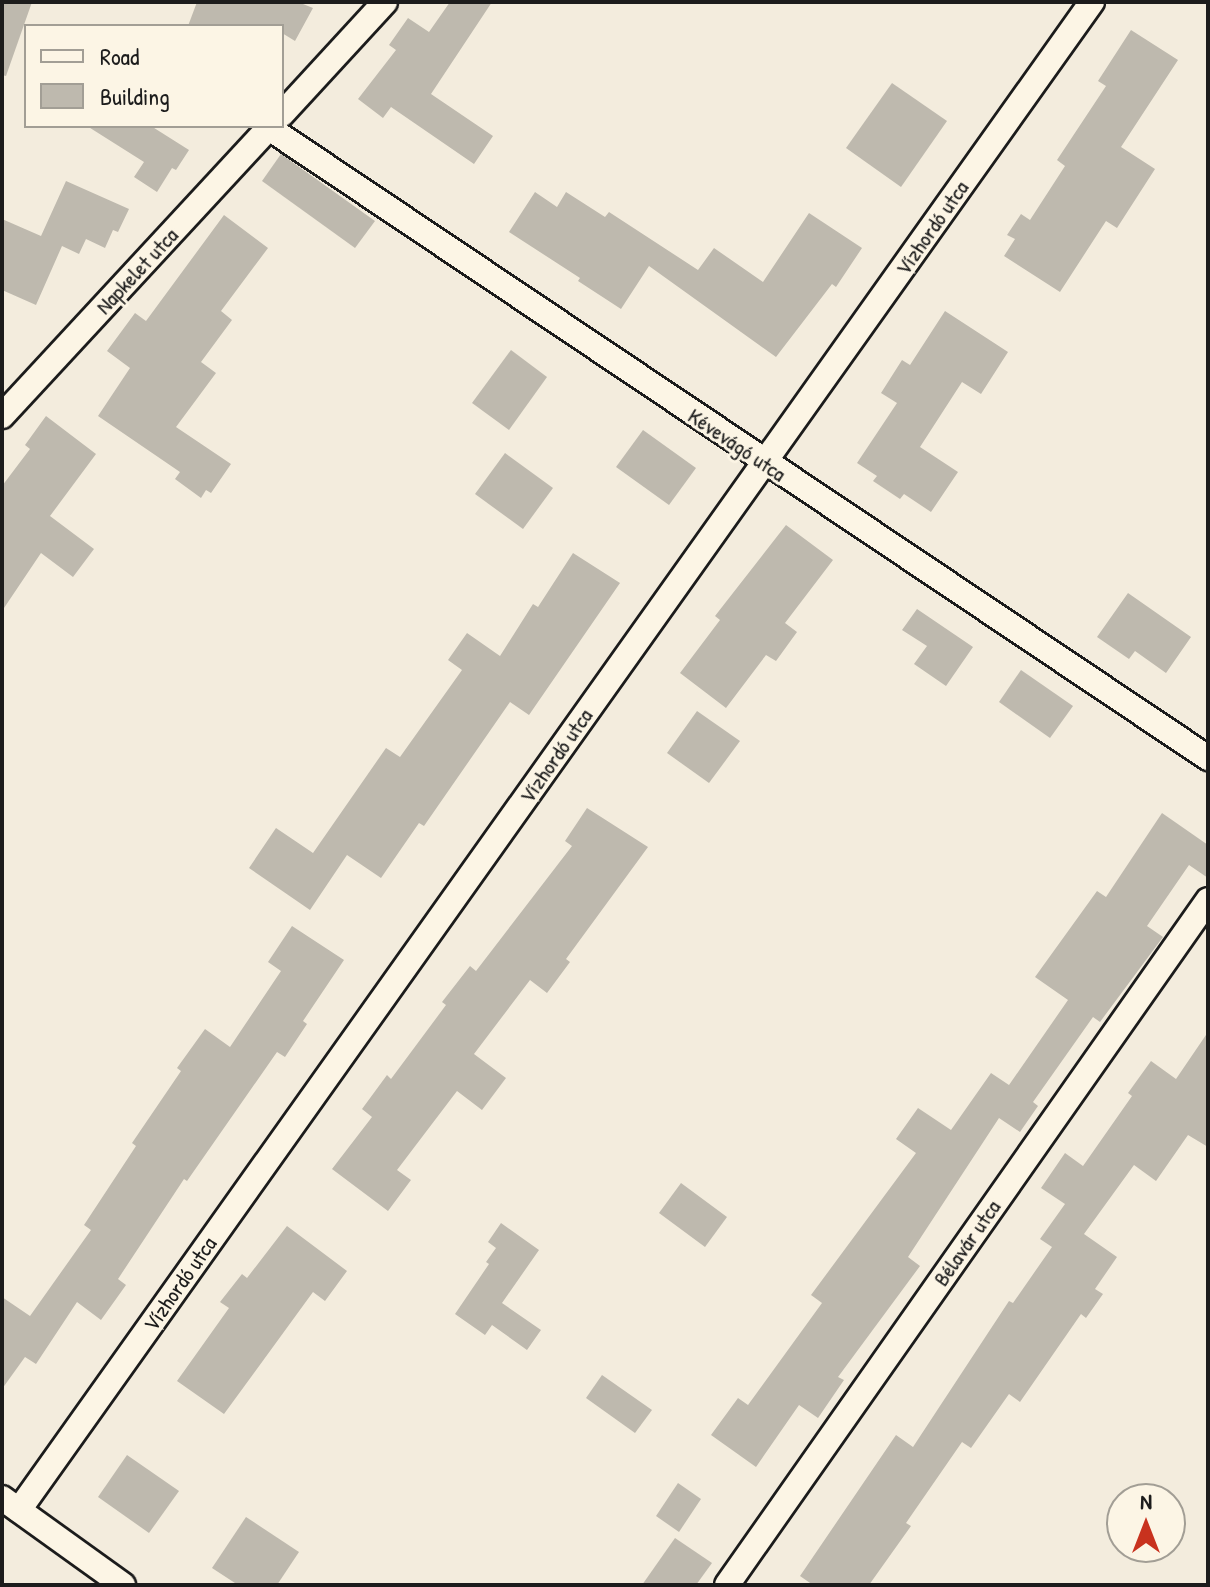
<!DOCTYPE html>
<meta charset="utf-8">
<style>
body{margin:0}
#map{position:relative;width:1210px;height:1587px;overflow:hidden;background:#f3ecdd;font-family:"Patrick Hand",sans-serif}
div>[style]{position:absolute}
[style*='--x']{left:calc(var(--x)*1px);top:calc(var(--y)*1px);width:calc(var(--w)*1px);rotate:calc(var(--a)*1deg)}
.building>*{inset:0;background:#beb9ae}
.roads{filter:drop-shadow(2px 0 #1c1c1c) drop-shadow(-2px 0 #1c1c1c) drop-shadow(0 2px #1c1c1c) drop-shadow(0 -2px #1c1c1c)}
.minor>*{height:24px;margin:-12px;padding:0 12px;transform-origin:12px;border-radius:12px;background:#fcf5e5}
span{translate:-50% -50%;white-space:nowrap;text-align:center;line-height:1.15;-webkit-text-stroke:6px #fcf5e5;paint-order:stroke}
.street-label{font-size:22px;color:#1c1c1c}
.frame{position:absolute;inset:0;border:4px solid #1c1c1c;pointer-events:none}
.legend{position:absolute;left:24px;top:24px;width:260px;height:104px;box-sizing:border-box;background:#fcf5e5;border:2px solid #a29e95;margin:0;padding:10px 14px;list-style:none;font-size:24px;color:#1c1c1c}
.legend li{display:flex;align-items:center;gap:16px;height:40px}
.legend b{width:40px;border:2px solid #a29e95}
.north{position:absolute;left:1106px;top:1483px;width:80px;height:80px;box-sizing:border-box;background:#fcf5e5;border:2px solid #a29e95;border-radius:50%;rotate:0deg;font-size:22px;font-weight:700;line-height:32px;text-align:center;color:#1c1c1c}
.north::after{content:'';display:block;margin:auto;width:28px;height:36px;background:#c8321e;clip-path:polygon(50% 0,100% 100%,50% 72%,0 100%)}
</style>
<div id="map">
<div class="building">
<div style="clip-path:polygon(2px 2px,32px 2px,6px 76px,2px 75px)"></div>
<div style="clip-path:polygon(197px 2px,298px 2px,313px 8px,295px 41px,282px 33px,282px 26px,188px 26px)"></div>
<div style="clip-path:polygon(450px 2px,492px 2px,431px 94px,493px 136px,474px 164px,391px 107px,383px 118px,358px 99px,396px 50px,389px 45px,408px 18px,429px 32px)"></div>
<div style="clip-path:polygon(1131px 30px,1178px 60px,1121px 147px,1155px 169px,1117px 228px,1106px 221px,1060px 292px,1004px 256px,1015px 239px,1007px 235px,1021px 214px,1030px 220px,1065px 166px,1057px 160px,1106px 86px,1098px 81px)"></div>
<div style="clip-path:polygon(892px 83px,947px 121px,901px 187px,846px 148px)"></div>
<div style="clip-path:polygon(87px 126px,151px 126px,189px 150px,176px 170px,172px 168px,157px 192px,134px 177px,144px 162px)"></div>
<div style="clip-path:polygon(281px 154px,375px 221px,355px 248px,262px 181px)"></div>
<div style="clip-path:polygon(66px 181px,129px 209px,118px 232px,113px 230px,105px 248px,86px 239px,79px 254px,62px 246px,36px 305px,2px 290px,2px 219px,41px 236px)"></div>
<div style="clip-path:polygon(535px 192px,557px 207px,566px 192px,605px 217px,609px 212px,698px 270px,714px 248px,763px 282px,809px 213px,862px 248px,836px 287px,832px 284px,776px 357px,649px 266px,621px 309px,578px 281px,580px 278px,509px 232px)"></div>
<div style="clip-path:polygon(224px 215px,268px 248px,221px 311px,232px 320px,201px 362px,216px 373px,176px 427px,231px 464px,211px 493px,206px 490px,201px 498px,175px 479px,180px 472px,98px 416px,130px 368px,107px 351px,135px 313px,146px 321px)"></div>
<div style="clip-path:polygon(945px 311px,1008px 352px,981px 394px,962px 382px,920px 447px,958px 472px,931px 512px,904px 494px,900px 499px,873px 481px,877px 476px,857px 463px,897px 403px,881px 393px,902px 360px,910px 365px)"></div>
<div style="clip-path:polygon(511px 350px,547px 377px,509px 430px,472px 403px)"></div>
<div style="clip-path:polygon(46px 416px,96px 454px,50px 516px,94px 549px,73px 577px,41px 553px,2px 611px,2px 486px,30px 449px,25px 445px)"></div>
<div style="clip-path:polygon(643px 430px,696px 468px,669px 505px,616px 467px)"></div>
<div style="clip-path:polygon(505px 453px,553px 488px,523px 529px,475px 494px)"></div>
<div style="clip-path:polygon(786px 525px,833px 560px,785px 623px,797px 632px,776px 661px,766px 655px,726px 708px,680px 673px,720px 620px,715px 616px)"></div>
<div style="clip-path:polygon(573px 553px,620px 583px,529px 715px,510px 702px,424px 826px,419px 823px,381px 878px,347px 855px,310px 910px,249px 868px,276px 828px,313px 853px,386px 748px,400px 757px,462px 670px,448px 660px,467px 633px,500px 656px,533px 604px,538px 607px)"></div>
<div style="clip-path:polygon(1128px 593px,1191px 637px,1166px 673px,1135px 651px,1129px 659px,1097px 637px)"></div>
<div style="clip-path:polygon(917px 609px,973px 647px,946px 686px,914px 664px,927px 646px,902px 630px)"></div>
<div style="clip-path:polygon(1021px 670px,1073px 706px,1050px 738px,999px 702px)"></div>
<div style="clip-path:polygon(697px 711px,740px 741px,709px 783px,667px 753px)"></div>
<div style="clip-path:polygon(587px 808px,648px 847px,566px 959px,570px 962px,547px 993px,530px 980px,474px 1054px,506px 1078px,482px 1110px,457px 1091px,397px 1170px,411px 1180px,388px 1211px,332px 1169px,372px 1117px,362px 1109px,387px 1075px,391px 1079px,446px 1005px,442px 1002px,470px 966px,476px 971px,572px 846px,565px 841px)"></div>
<div style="clip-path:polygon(1162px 813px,1208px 845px,1208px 878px,1189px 865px,1147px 926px,1163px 937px,1100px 1022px,1093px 1017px,1033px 1102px,1038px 1106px,1020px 1132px,999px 1118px,908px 1257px,920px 1266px,838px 1377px,844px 1380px,818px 1418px,799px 1405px,756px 1467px,711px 1435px,738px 1398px,748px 1405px,822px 1303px,811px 1295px,916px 1153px,896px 1139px,918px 1108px,951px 1130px,991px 1073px,1009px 1085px,1068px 1000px,1035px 977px,1097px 891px,1106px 897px)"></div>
<div style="clip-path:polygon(292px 926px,344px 960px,303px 1021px,307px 1024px,285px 1057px,277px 1052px,187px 1181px,184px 1179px,118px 1279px,126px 1285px,101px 1320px,77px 1302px,36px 1364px,25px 1357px,2px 1389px,2px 1297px,30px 1316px,91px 1230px,84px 1225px,136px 1146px,132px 1143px,181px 1071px,177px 1068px,205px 1029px,230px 1047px,281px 971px,268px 962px)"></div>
<div style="clip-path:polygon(1208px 1032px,1208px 1147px,1188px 1135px,1156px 1181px,1134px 1165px,1084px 1234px,1117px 1257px,1095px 1289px,1103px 1294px,1086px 1318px,1081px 1314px,1020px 1402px,1009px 1394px,971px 1448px,962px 1442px,906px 1523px,911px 1526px,869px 1585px,813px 1585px,800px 1576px,896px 1435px,913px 1447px,1009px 1301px,1013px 1303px,1052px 1247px,1040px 1239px,1065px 1204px,1041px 1188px,1065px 1153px,1083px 1166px,1132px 1096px,1128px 1093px,1151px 1061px,1176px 1079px)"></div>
<div style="clip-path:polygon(681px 1183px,727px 1217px,705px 1247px,659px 1213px)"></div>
<div style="clip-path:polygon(501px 1223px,539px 1250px,502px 1303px,541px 1330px,527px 1350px,492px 1325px,485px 1335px,455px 1314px,489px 1264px,486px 1262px,496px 1248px,488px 1242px)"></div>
<div style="clip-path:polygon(287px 1226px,347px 1271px,325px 1301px,313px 1292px,224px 1414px,177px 1381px,229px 1308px,220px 1302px,242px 1274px,247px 1278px)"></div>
<div style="clip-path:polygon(602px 1375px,652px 1410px,635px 1433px,586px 1398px)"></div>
<div style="clip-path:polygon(127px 1455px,179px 1491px,149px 1533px,98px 1497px)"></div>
<div style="clip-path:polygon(678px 1483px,701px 1499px,679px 1532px,656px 1516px)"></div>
<div style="clip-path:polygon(246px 1517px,299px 1552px,277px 1585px,238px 1585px,212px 1568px)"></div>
<div style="clip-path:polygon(675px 1538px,712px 1563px,696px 1585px,642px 1585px)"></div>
</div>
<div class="roads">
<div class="minor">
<div style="--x:282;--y:114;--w:152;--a:-47.4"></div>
<div style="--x:269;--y:128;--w:1131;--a:33.86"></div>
<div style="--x:2;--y:416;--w:396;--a:-47.2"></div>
<div style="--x:2;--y:1498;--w:149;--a:35.7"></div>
<div style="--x:19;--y:1510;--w:1851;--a:-54.57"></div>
<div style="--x:727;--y:1585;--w:837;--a:-54.92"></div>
</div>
</div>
<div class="street-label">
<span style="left:932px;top:228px;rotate:-55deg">Vízhordó utca</span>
<span style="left:137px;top:271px;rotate:-47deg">Napkelet utca</span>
<span style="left:737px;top:445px;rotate:34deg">Kévevágó utca</span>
<span style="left:556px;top:756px;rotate:-55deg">Vízhordó utca</span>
<span style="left:967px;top:1243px;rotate:-55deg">Bélavár utca</span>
<span style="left:180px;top:1284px;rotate:-55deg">Vízhordó utca</span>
</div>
<div class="frame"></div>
<ul class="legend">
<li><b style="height:10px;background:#fcf5e5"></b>Road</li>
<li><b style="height:22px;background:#beb9ae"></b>Building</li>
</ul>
<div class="north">N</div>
</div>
